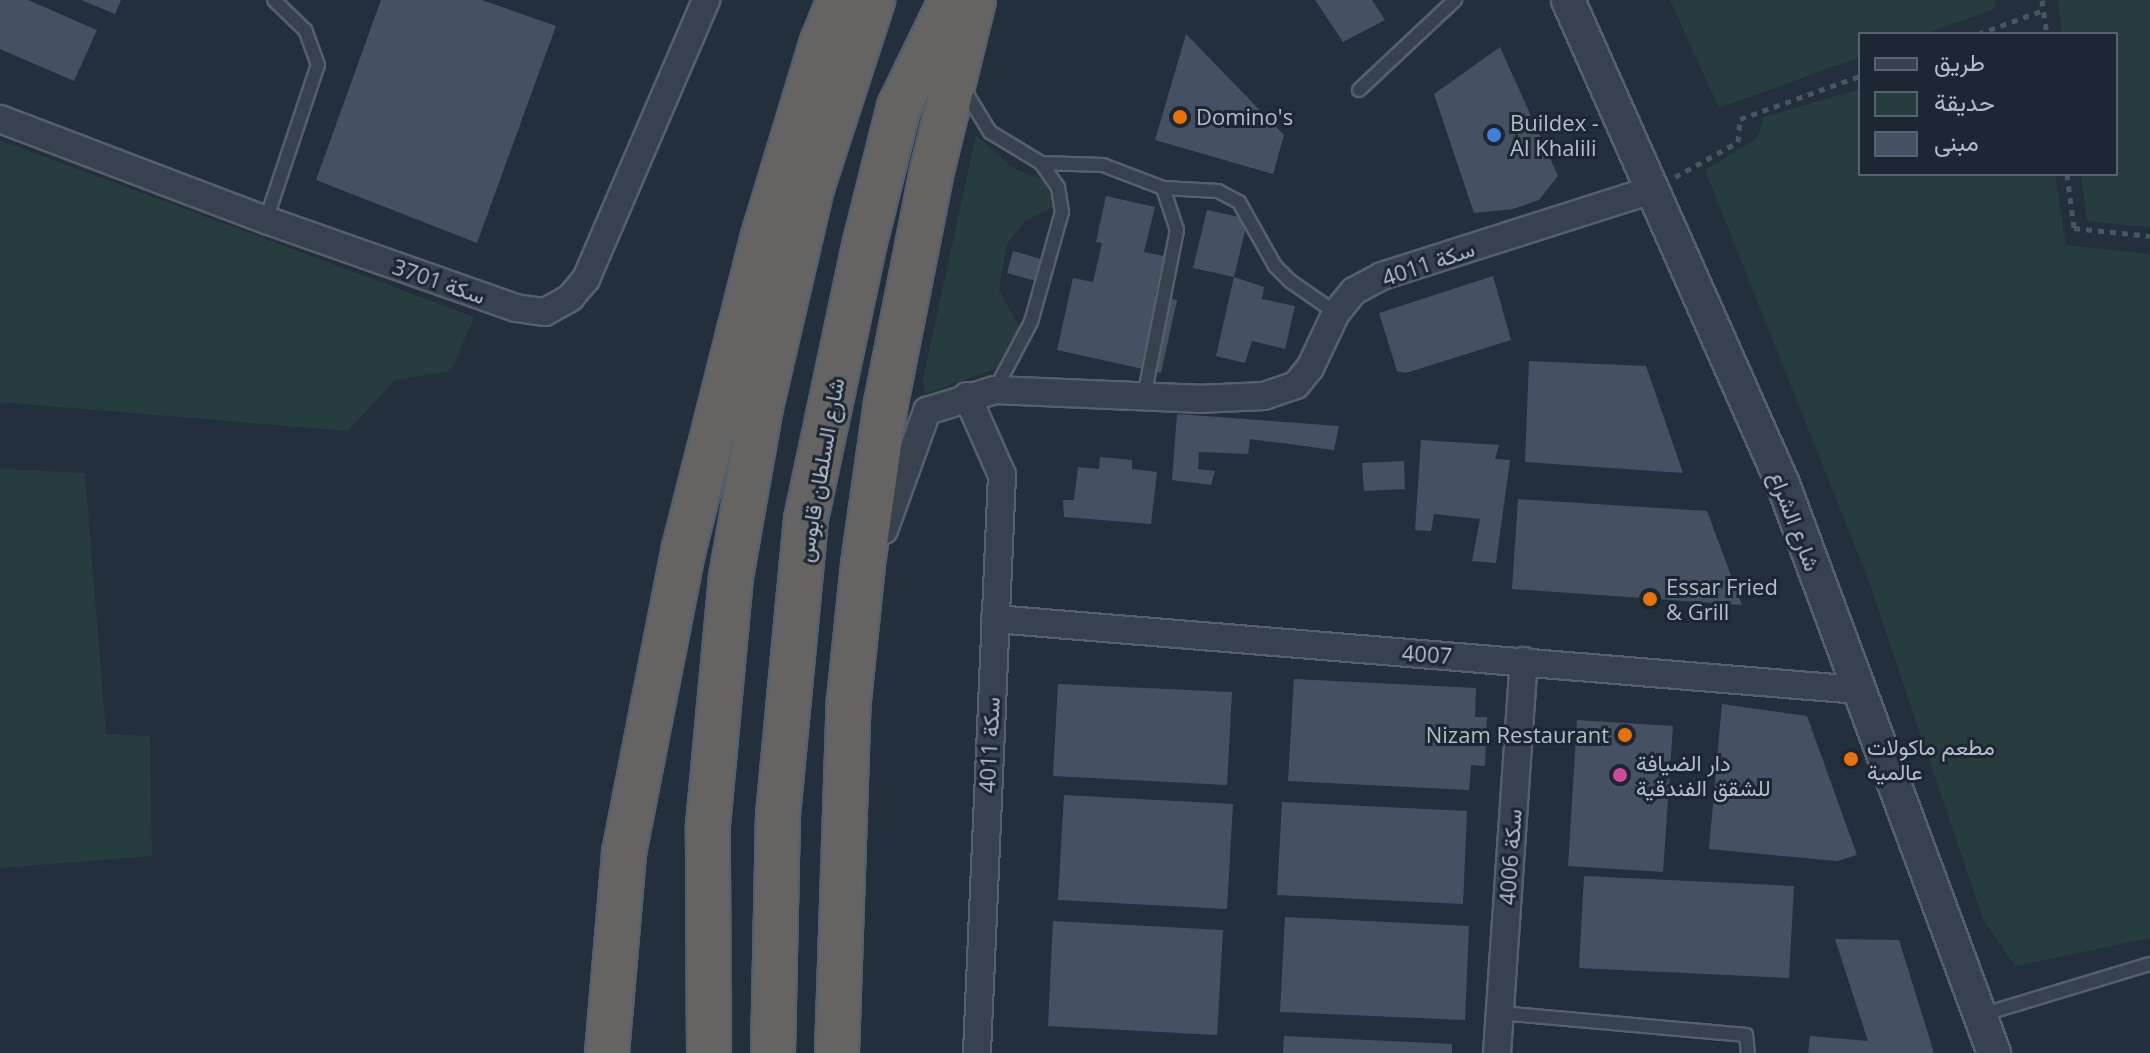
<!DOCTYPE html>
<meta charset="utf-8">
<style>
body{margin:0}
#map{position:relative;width:2150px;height:1053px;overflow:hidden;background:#242f3e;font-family:"Open Sans",Vazirmatn,sans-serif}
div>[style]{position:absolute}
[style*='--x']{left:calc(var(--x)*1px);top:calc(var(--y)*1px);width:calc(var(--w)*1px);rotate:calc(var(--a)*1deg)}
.green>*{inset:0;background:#263c3f}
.building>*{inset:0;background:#455162}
.path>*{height:5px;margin-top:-2.5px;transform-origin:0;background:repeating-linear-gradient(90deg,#44595c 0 6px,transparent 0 12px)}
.roads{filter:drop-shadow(2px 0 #565f6c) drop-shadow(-2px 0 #565f6c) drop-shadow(0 2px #565f6c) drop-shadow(0 -2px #565f6c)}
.service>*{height:12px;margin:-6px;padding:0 6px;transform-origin:6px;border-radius:6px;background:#38414e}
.minor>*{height:26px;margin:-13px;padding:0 13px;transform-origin:13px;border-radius:13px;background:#38414e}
.tertiary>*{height:32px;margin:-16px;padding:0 16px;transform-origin:16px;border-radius:16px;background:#38414e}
.trunk>*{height:42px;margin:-21px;padding:0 21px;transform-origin:21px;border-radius:21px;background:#656462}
.dots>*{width:22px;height:22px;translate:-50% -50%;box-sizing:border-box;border:4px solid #1d2633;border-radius:50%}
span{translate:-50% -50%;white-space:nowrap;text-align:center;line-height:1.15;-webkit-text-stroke:6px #1d2633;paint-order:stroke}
.poi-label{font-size:22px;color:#b4bcc9}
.left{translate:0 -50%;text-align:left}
.right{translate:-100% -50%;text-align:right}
.street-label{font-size:22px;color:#b4bcc9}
.legend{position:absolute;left:1858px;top:32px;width:260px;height:144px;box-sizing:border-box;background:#1d2633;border:2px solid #59626f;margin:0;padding:10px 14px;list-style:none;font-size:24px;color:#b4bcc9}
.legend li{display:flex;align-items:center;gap:16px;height:40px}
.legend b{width:40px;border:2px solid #59626f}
</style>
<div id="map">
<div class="green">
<div style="clip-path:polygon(1670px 0,1996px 0,1994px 9px,1925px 34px,1860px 34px,1860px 57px,1719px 108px)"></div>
<div style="clip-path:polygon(2058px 0,2150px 0,2150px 227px,2087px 221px,2081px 174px,2116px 174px,2116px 34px,2062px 34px)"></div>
<div style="clip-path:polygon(1860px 89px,1860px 174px,2055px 174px,2066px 245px,2150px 254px,2150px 938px,2015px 966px,1983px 919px,1868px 579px,1705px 170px,1757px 138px,1764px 117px)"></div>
<div style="clip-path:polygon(976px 135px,1013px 168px,1045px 181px,1055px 206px,1025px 221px,1007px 244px,999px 290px,1019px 326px,997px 368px,925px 394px,923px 379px)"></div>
<div style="clip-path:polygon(0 140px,474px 317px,451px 371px,395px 380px,348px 431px,0 402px)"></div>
<div style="clip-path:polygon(0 469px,85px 473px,106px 734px,150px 736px,152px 856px,0 868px)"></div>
</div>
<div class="building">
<div style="clip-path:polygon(0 0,28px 0,97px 30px,74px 81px,0 49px)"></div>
<div style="clip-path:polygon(81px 0,121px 0,115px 14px)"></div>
<div style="clip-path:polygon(381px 0,482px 0,556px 26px,477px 243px,316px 180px)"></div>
<div style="clip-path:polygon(1315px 0,1372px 0,1385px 20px,1343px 42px)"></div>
<div style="clip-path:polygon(1186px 34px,1284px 135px,1273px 174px,1155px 140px)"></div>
<div style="clip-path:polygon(1500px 47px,1558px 176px,1539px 200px,1513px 209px,1474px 213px,1434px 94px)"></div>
<div style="clip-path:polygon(1106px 196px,1155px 207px,1144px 252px,1164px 256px,1155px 296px,1177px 300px,1161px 373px,1057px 350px,1073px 278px,1093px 282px,1102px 243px,1096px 242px)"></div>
<div style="clip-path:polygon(1207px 210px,1248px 219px,1234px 277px,1193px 268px)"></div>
<div style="clip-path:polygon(1013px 251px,1041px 259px,1036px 281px,1007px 273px)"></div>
<div style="clip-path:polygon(1493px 276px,1511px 340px,1406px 373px,1397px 371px,1379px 313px)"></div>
<div style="clip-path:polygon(1234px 277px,1264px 287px,1262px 299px,1295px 306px,1285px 349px,1252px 341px,1245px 363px,1216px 356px)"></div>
<div style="clip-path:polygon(1529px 361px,1646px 366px,1683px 473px,1525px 462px)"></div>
<div style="clip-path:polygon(1177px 414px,1339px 426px,1334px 450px,1250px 439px,1248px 454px,1199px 452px,1198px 469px,1215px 471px,1211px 485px,1172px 480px)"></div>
<div style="clip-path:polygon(1421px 440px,1499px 445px,1495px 459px,1510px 460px,1496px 563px,1472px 561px,1480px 519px,1434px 514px,1431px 531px,1415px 530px)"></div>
<div style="clip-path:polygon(1100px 457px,1132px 460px,1132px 469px,1157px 472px,1151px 524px,1064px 517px,1063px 500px,1074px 500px,1078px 467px,1099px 469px)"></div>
<div style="clip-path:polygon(1404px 461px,1405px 489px,1364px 491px,1362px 463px)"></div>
<div style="clip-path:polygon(1518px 499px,1707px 511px,1742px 605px,1512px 589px)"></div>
<div style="clip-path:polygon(1294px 679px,1476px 688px,1475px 717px,1487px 717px,1485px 766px,1471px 765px,1469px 790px,1288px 781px)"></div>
<div style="clip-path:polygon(1058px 684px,1232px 692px,1227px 785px,1053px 776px)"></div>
<div style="clip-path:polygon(1722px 704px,1807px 716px,1857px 855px,1837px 861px,1709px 849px)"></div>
<div style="clip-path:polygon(1577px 720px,1673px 726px,1663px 872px,1568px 866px)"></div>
<div style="clip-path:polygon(1064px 795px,1233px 804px,1227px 909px,1058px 900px)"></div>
<div style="clip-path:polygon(1282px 802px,1467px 811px,1463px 904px,1277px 895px)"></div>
<div style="clip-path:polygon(1584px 876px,1794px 886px,1789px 978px,1579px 968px)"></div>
<div style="clip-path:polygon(1285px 917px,1469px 926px,1465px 1020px,1280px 1012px)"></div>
<div style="clip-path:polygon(1053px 921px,1223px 930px,1217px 1035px,1048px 1026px)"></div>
<div style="clip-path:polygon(1835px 939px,1899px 940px,1934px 1053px,1808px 1053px,1810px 1036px,1868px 1041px)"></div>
<div style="clip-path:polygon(1284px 1036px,1452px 1044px,1452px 1053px,1283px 1053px)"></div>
</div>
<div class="path">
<div style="--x:2042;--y:0;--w:34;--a:82"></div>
<div style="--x:1978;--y:34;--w:70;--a:-20"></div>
<div style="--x:2067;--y:174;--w:54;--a:82.6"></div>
<div style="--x:2074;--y:228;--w:76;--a:6"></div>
<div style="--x:1675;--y:177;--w:72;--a:-29.1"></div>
<div style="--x:1738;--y:142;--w:23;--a:-85"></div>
<div style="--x:1740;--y:119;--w:127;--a:-19.7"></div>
</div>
<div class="roads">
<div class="service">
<div style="--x:963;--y:88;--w:52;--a:58.5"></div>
<div style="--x:990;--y:132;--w:60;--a:31.3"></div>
<div style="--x:1041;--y:163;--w:29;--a:55"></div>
<div style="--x:1058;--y:187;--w:25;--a:81"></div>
<div style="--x:1062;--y:212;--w:114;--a:105.7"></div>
<div style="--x:1031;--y:322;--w:77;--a:117.9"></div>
<div style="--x:1359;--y:90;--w:132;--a:-43.2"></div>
<div style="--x:1041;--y:163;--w:62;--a:1.8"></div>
<div style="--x:1103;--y:165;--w:64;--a:21"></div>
<div style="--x:1163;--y:188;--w:44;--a:71.6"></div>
<div style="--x:1177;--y:230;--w:169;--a:101.2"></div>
<div style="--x:1163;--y:188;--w:55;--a:3.1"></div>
<div style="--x:1218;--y:191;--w:24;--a:28"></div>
<div style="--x:1239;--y:202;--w:73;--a:60.6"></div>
<div style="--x:1275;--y:266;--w:21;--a:45"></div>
<div style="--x:1290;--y:281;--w:56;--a:34.8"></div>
<div style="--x:266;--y:220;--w:163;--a:-71.5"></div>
<div style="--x:318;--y:65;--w:37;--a:-110"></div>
<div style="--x:305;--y:30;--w:43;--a:-135.9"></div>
<div style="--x:1500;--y:1013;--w:247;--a:5.1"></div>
<div style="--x:1746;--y:1035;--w:18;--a:84"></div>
<div style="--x:1981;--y:1015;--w:177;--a:-16.8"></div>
</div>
<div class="minor">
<div style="--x:0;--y:119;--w:285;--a:20.8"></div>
<div style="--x:266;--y:220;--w:265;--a:19.4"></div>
<div style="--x:516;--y:308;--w:29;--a:8"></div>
<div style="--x:545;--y:312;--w:29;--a:-29"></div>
<div style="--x:570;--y:298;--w:25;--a:-50"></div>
<div style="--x:586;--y:279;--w:304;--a:-66.7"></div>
<div style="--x:967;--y:396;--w:86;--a:66.1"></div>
<div style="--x:1002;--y:475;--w:579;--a:92.48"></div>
<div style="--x:884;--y:530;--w:127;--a:-70.1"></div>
<div style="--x:927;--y:411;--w:71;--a:-17.2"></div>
<div style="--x:995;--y:390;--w:203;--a:2.5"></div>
<div style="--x:1198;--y:399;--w:66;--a:-2.6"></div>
<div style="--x:1264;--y:396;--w:34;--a:-19"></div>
<div style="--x:1296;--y:385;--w:22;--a:-51"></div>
<div style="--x:1310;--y:368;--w:61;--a:-64.7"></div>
<div style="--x:1336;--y:313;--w:28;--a:-51"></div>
<div style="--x:1354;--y:291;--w:32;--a:-28"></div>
<div style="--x:1382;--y:276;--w:282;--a:-17.7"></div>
<div style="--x:995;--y:619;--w:866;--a:4.7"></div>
<div style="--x:1497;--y:1053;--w:393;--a:-86.1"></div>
</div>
<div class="tertiary">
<div style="--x:1568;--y:0;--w:530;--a:66.05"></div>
<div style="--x:1783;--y:484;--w:607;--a:69.65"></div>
</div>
<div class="trunk">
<div style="--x:607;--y:1053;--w:201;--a:-85.1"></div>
<div style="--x:624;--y:853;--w:311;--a:-78.9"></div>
<div style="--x:684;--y:548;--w:319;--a:-75.8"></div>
<div style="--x:762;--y:239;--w:206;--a:-73.1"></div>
<div style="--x:822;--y:42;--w:45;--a:-68"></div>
<div style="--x:709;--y:1053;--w:228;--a:-90.3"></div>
<div style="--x:708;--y:825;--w:249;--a:-84.7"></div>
<div style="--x:731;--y:577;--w:173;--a:-80"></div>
<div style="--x:761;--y:407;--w:225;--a:-76.9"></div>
<div style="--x:812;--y:188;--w:198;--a:-72"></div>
<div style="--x:773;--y:1053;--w:238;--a:-88.8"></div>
<div style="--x:778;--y:815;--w:297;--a:-84.6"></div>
<div style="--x:806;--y:519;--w:283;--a:-78"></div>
<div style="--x:865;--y:242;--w:139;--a:-75.9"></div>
<div style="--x:899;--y:107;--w:119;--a:-64.1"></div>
<div style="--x:837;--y:1053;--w:353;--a:-88.1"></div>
<div style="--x:849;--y:700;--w:137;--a:-84.1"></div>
<div style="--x:863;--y:564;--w:163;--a:-81.9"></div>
<div style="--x:886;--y:403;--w:232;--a:-78.8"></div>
<div style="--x:931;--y:175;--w:180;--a:-76.2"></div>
</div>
</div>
<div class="dots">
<div style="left:1180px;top:117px;background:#e8710a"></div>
<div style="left:1494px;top:135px;background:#3f7fe0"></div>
<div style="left:1650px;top:599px;background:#e8710a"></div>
<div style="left:1625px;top:735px;background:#e8710a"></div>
<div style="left:1851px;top:759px;background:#e8710a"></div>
<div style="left:1620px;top:775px;background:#d1479c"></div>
</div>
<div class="poi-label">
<span class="left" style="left:1196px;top:117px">Domino's</span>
<span class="left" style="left:1510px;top:135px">Buildex -<br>Al Khalili</span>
<span class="left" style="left:1666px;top:599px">Essar Fried<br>&amp; Grill</span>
<span class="right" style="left:1609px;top:735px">Nizam Restaurant</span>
<span class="left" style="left:1867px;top:759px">مطعم ماكولات<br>عالمية</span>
<span class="left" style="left:1636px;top:775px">دار الضيافة<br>للشقق الفندقية</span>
</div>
<div class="street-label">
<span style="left:1428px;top:263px;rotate:-19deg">سكة 4011</span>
<span style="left:439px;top:281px;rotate:19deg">سكة 3701</span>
<span style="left:820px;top:470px;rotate:-80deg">شارع السلطان قابوس</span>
<span style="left:1795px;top:521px;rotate:69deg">شارع الشراع</span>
<span style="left:1427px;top:654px;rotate:4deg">4007</span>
<span style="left:989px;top:745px;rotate:-87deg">سكة 4011</span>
<span style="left:1510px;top:857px;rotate:-86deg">سكة 4006</span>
</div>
<ul class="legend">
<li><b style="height:10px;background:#38414e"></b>طريق</li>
<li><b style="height:22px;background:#263c3f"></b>حديقة</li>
<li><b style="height:22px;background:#455162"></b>مبنى</li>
</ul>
</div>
